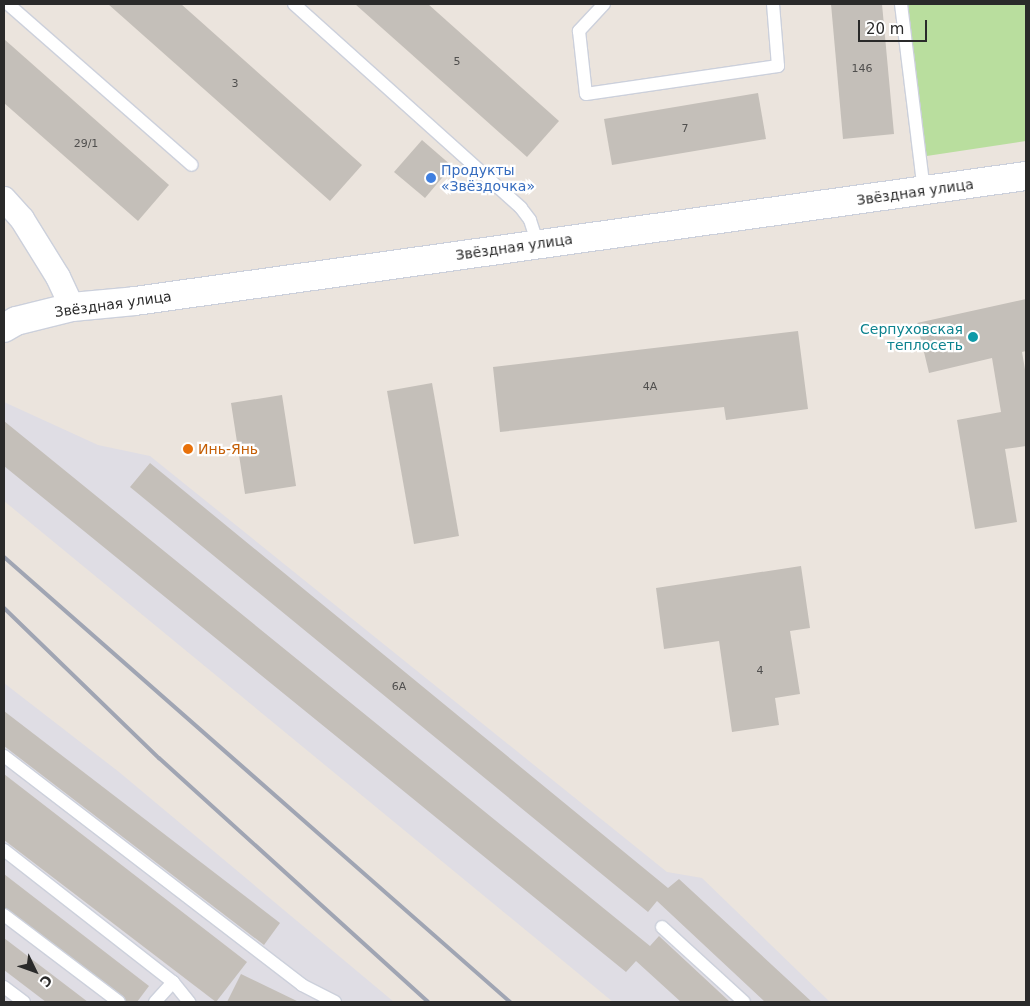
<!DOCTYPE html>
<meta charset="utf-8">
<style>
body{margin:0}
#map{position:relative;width:1030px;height:1006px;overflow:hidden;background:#ebe4dd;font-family:"DejaVu Sans",sans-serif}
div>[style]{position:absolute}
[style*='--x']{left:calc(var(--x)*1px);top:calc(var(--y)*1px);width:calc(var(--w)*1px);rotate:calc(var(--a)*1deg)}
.industrial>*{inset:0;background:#dfdde4}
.green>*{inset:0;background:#b9de9e}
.building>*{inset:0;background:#c4bfb9}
.roads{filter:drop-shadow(1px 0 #ccd0db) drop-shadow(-1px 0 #ccd0db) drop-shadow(0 1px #ccd0db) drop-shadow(0 -1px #ccd0db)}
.lane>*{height:12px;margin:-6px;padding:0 6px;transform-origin:6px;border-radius:6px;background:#fff}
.street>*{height:24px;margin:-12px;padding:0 12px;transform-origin:12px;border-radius:12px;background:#fff}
.secondary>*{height:28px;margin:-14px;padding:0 14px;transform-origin:14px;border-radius:14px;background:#fff}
.rail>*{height:4px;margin:-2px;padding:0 2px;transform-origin:2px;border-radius:2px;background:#a0a5b3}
.dots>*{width:14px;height:14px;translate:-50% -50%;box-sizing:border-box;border:2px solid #fff;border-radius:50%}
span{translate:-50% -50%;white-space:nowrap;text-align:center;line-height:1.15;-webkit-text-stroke:4.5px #fff;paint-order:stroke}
.number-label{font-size:11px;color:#504f4e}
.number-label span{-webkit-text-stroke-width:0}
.shop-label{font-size:14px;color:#366cbe}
.left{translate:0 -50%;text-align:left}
.street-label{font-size:14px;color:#2a2a2a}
.culture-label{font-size:14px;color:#0d838f}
.right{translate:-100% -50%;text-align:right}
.food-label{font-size:14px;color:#c56008}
.frame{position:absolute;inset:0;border:5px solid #2a2a2a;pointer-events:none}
.north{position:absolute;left:10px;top:946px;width:50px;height:50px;-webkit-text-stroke:4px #fff;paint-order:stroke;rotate:132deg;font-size:14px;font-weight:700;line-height:20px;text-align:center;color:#2a2a2a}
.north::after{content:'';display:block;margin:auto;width:18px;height:22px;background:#2a2a2a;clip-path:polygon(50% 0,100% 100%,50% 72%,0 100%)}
.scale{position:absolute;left:858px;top:20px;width:69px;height:22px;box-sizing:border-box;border:2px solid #2a2a2a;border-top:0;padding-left:6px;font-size:15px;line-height:18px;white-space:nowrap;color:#2a2a2a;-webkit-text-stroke:4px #fff;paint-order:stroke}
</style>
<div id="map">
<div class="industrial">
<div style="clip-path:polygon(4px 402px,98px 445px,150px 456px,667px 872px,702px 878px,830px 1002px,613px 1002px,4px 501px)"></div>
<div style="clip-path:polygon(4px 683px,119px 772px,394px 1002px,4px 1002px)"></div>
</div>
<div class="green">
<div style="clip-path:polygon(901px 4px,1026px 4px,1026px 141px,920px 157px)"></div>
</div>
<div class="building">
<div style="clip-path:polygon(108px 4px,181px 4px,362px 165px,330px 201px)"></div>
<div style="clip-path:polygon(355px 4px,428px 4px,559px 121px,527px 157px)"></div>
<div style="clip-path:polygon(831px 4px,882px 4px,894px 134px,843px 139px)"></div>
<div style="clip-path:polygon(4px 39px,169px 185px,138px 221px,4px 103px)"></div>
<div style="clip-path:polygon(758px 93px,766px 139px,612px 165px,604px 119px)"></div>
<div style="clip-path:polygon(422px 140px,452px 166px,425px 198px,394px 172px)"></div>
<div style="clip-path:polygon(1026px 299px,1026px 351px,1022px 352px,1026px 375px,1026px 446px,1005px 449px,1017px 522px,975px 529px,957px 420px,1001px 412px,992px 358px,929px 373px,917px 323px)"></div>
<div style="clip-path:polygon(798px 331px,808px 409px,726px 420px,724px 407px,500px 432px,493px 367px)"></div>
<div style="clip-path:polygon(432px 383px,459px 536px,414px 544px,387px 391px)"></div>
<div style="clip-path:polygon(282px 395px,296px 486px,245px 494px,231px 403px)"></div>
<div style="clip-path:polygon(4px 421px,650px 946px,659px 936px,730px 1002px,681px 1002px,636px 961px,626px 972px,4px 466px)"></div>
<div style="clip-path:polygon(150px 463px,668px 888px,679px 879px,812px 1002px,765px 1002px,657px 901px,648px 912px,130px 487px)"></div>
<div style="clip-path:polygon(801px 566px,810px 628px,790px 631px,800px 694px,775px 698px,779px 725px,732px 732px,719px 641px,664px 649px,656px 588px)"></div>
<div style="clip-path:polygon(4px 711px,280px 923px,264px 945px,4px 746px)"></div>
<div style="clip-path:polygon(4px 774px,247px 962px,216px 1002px,4px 840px)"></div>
<div style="clip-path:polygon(4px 874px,149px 986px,137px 1002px,127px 1002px,4px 907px)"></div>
<div style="clip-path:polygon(4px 938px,88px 1002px,46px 1002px,4px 970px)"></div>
<div style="clip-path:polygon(241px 974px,299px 1002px,227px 1002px)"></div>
</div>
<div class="roads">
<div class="lane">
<div style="--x:8;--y:4;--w:244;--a:41.2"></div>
<div style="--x:294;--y:4;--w:305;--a:41.9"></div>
<div style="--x:521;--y:208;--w:15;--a:53"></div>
<div style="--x:530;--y:220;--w:25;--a:72"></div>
<div style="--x:604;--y:4;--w:37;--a:133"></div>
<div style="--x:579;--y:31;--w:63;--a:83.7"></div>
<div style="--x:586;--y:94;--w:194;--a:-8.3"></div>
<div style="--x:778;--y:66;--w:62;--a:-94.6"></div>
<div style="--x:901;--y:4;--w:188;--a:83"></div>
<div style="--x:4;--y:756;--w:376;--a:37.5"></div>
<div style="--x:302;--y:985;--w:37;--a:27"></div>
<div style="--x:4;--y:850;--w:214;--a:38"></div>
<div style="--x:173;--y:982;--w:26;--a:51"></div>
<div style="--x:4;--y:915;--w:144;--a:37.1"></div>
<div style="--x:662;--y:927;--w:111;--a:42.4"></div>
<div style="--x:4;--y:987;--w:25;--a:37"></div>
<div style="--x:155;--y:1002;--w:27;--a:-48"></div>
</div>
<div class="street">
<div style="--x:4;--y:199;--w:27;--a:48"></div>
<div style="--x:22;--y:219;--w:68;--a:58.2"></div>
<div style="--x:58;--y:277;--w:33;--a:65"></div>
</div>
<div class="secondary">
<div style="--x:4;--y:328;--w:14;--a:-30"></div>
<div style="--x:16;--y:321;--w:58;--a:-14"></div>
<div style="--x:72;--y:307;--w:63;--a:-5.4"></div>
<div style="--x:135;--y:301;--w:900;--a:-7.99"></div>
</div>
</div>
<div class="rail">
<div style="--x:4;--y:557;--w:674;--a:41.33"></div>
<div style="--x:4;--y:608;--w:216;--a:44.1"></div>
<div style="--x:159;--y:758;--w:363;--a:42.2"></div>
</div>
<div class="dots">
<div style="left:431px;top:178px;background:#3f7fe0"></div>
<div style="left:973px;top:337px;background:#0f9aa8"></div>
<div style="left:188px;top:449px;background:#e8710a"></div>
</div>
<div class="number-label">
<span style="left:457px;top:62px">5</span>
<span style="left:862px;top:69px">146</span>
<span style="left:235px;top:84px">3</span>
<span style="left:685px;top:129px">7</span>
<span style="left:86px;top:144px">29/1</span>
<span style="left:650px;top:387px">4А</span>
<span style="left:760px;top:671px">4</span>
<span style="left:399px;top:687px">6А</span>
</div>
<div class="shop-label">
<span class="left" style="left:441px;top:178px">Продукты<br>«Звёздочка»</span>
</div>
<div class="street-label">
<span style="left:915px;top:192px;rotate:-8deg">Звёздная улица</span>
<span style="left:514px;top:247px;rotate:-8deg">Звёздная улица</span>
<span style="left:113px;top:304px;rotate:-8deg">Звёздная улица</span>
</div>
<div class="culture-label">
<span class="right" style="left:963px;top:337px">Серпуховская<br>теплосеть</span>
</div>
<div class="food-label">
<span class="left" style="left:198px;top:449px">Инь-Янь</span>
</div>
<div class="frame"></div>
<div class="north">С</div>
<div class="scale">20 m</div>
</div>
